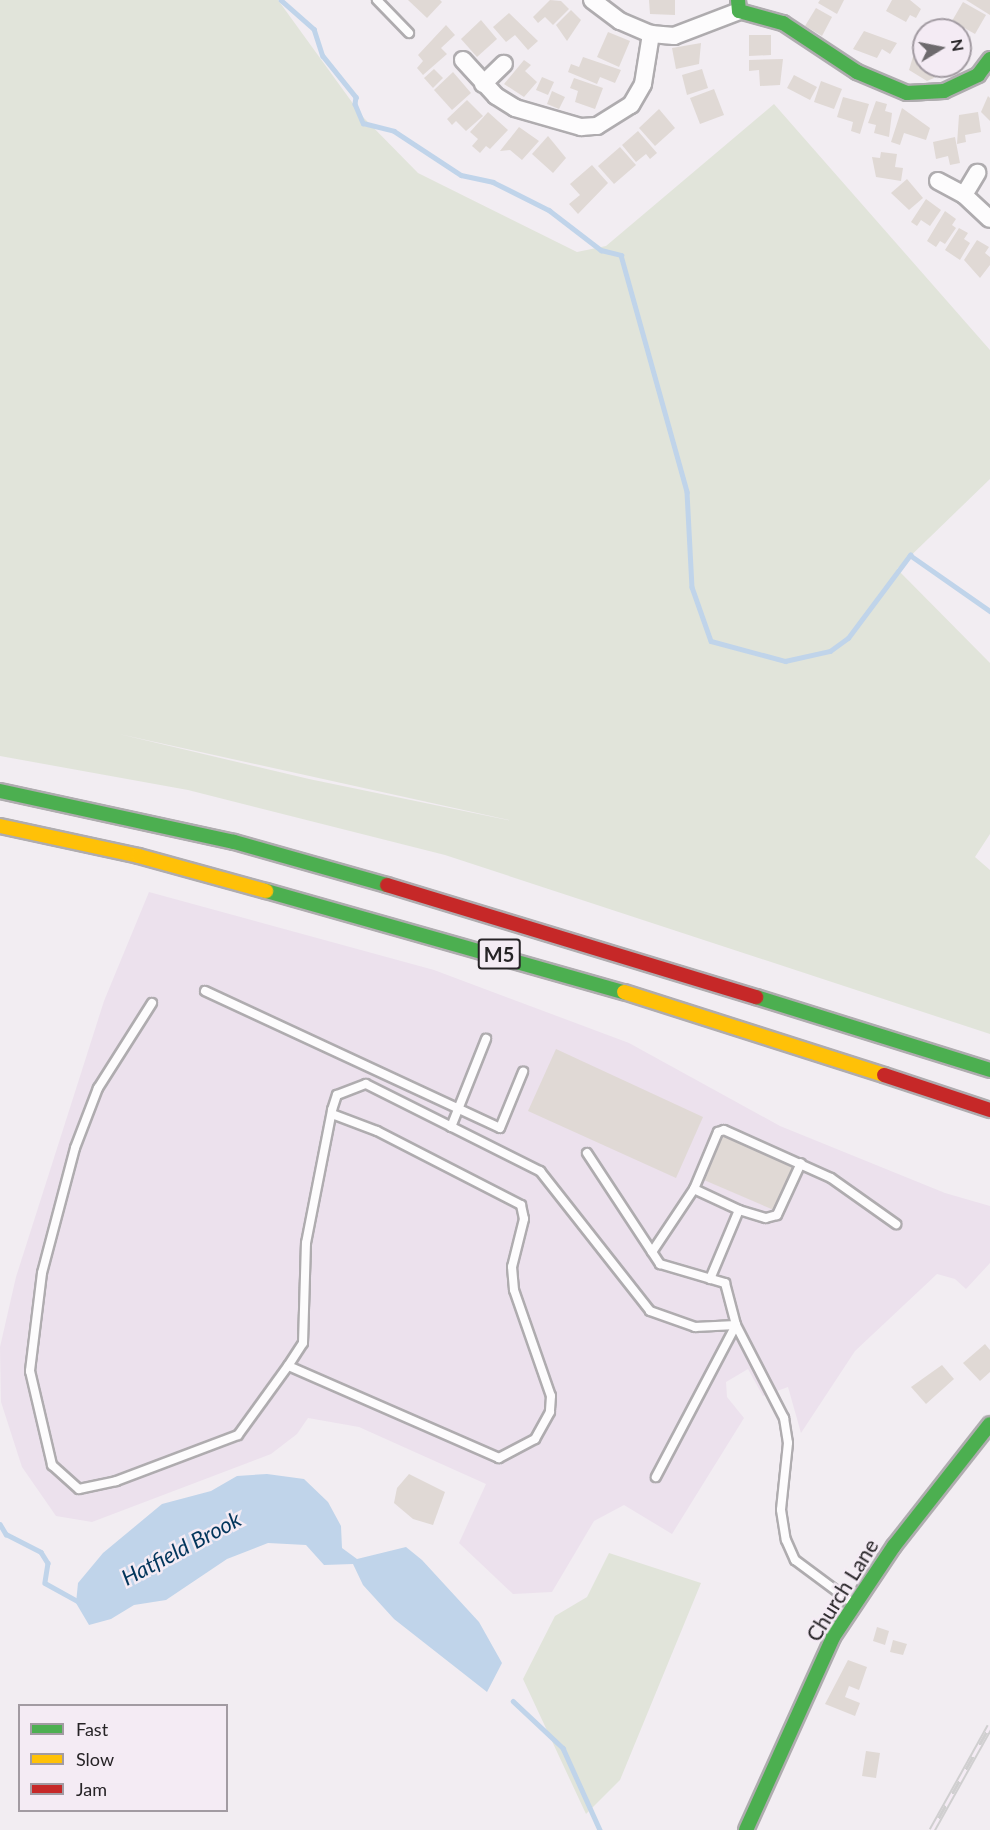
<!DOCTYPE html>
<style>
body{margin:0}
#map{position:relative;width:990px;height:1830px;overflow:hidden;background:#f2edf2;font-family:Lato,sans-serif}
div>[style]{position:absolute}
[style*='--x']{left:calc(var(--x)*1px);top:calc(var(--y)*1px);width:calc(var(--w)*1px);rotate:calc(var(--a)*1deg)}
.commercial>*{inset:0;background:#ece1ed}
.green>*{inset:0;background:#e1e4da}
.water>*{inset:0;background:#c0d4ea}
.stream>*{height:4.5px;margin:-2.25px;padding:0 2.25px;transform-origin:2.25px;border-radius:2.25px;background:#c0d4ea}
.building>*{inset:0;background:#e0d9d5}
.roads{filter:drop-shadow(2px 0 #afacaf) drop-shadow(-2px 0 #afacaf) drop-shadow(0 2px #afacaf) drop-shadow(0 -2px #afacaf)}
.lane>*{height:8px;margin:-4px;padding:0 4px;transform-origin:4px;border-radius:4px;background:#fdfcfd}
.street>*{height:16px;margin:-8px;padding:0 8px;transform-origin:8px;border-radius:8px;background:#fdfcfd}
.fast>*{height:14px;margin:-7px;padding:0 7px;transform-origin:7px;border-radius:7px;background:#4caf50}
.slow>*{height:14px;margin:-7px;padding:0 7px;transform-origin:7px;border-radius:7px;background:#ffc107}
.jam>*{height:14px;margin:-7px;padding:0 7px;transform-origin:7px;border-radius:7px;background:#c62828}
.rail>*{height:7px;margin-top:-3.5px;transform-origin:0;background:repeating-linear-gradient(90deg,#f4ebf4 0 14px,#d0cfd0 0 28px);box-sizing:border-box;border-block:2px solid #d0cfd0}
span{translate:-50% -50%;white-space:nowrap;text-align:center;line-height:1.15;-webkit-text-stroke:5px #f4ebf4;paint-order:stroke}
.shield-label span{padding:2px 4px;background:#f4ebf4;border:2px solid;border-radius:4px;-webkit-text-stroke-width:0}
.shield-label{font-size:20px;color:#262326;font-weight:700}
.street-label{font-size:21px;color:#262326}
.water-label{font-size:22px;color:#02355b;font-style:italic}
.legend{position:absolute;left:18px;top:1704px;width:210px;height:108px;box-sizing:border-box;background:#f4ebf4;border:2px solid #a29ba2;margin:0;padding:8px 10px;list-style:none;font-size:18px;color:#262326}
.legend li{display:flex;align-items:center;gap:12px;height:30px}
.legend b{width:30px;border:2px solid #a29ba2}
.north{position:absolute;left:912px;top:18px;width:60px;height:60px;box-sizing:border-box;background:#f4ebf4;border:2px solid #a29ba2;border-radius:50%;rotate:80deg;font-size:16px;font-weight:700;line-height:24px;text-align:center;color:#262326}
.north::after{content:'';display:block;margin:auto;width:21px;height:27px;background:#6d6a6d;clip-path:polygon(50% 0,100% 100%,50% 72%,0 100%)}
</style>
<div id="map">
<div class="commercial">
<div style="clip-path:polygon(149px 892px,434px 970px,629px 1043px,780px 1126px,945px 1193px,990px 1206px,990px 1263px,966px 1289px,955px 1279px,937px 1274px,855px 1351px,801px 1433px,788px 1387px,763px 1396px,748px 1369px,726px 1382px,727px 1397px,744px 1418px,672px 1534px,624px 1505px,594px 1521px,552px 1592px,513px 1594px,459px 1543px,486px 1484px,359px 1427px,308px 1418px,297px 1434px,271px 1454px,92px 1522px,56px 1516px,22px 1467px,1px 1402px,0 1347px,16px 1277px,104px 1001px)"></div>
</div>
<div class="green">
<div style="clip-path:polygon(evenodd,0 0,278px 0,362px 116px,418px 173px,577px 252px,606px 246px,774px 104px,990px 350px,990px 479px,897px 569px,990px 663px,990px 834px,975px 857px,990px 870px,990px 1034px,445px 855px,188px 790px,0 756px,0 0,119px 734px,513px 821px,309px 779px,119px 734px)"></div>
<div style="clip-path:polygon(609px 1553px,701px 1583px,620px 1780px,586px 1814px,523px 1679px,555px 1616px,587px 1597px)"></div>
</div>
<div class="water">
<div style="clip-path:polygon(267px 1474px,304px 1479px,328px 1502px,341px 1526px,342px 1548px,357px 1559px,406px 1547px,422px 1560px,479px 1622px,502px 1663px,487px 1692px,394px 1619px,363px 1585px,353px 1564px,324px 1565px,306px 1545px,268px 1543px,227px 1559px,166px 1600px,134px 1605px,111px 1619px,89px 1625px,76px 1603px,78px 1583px,103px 1553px,162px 1504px,211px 1491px,237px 1476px)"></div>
</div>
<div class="stream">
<div style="--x:281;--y:0;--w:44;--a:41.3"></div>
<div style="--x:314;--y:29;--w:28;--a:72"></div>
<div style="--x:323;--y:56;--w:53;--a:51.2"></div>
<div style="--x:356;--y:97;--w:7;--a:98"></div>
<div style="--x:355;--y:104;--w:21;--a:67"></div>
<div style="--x:363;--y:123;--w:32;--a:14"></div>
<div style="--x:394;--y:131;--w:80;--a:33.3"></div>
<div style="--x:461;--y:175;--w:33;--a:12"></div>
<div style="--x:493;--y:182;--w:63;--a:26.6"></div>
<div style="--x:549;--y:210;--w:66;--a:37.6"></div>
<div style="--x:601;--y:250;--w:21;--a:14"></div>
<div style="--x:621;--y:255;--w:246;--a:74.4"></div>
<div style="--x:687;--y:492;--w:95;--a:87"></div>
<div style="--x:692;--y:587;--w:57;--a:70.6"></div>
<div style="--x:711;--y:641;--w:77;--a:15.1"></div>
<div style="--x:785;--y:661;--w:46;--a:-12.5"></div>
<div style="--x:830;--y:651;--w:22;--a:-36"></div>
<div style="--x:848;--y:638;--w:104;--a:-53.2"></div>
<div style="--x:910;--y:555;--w:98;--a:35"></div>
<div style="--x:0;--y:1524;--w:12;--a:59"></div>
<div style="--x:6;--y:1534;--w:39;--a:27"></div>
<div style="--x:41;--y:1552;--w:13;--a:58"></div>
<div style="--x:48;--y:1563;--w:20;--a:99"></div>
<div style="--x:45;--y:1583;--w:39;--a:29"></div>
<div style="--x:513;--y:1701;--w:69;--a:43.2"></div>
<div style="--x:563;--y:1748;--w:90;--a:65.7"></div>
</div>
<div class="building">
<div style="clip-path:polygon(408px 0,440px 0,442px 2px,427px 18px)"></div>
<div style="clip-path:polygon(550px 0,561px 1px,569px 9px,553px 25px,545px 17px,538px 23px,533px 17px)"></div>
<div style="clip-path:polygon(649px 0,675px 0,675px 15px,650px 14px)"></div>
<div style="clip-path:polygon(820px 0,844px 0,837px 14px,818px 3px)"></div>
<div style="clip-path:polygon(892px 0,910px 0,921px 9px,916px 18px,910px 15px,906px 22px,886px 11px)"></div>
<div style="clip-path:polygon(966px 0,990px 0,990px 15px)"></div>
<div style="clip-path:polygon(963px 2px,986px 15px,975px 34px,952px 21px)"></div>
<div style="clip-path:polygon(816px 8px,832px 17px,822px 36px,805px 26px)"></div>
<div style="clip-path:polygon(571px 10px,581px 20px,567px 41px,556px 25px)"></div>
<div style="clip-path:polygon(509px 13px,538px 41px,528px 50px,515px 35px,506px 42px,493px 27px)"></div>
<div style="clip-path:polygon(481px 20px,497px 39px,477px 57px,461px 39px)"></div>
<div style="clip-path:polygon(446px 25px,455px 35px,441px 48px,447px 54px,423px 75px,417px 68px,423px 61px,418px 55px)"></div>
<div style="clip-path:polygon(864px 31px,897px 43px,890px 54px,882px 49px,877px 58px,853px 49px)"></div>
<div style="clip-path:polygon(608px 32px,630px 41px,619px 67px,597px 57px)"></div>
<div style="clip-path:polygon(749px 35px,771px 35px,771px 55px,749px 56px)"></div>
<div style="clip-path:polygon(701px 43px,699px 64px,676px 69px,672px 48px)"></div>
<div style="clip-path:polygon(915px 50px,924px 55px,924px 66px,938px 70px,934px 78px,927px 81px,909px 70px)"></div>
<div style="clip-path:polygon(583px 57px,621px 70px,615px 83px,600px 77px,597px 84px,568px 72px,571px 64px,579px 67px)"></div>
<div style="clip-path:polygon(783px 59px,780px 85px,760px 86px,759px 70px,749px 71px,749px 60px)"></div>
<div style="clip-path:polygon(524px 60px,531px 65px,525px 71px,537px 82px,524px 97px,504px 84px)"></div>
<div style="clip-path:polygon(434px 69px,443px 78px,433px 88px,424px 78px)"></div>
<div style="clip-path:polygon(702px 69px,708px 88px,687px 95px,682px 75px)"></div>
<div style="clip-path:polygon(453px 72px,471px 93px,452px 110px,434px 90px)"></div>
<div style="clip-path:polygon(794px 75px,817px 87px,810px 100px,787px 88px)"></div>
<div style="clip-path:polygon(542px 77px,554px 82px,548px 95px,536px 90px)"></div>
<div style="clip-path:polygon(574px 78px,603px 88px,595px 109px,575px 102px,578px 91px,570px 88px)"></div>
<div style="clip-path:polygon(821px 81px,842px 89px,834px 109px,814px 102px)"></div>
<div style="clip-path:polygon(714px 89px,724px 115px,700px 124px,690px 98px)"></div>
<div style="clip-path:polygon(552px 91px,565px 97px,559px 109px,547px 104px)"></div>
<div style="clip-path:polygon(988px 96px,990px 98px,990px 121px,981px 112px)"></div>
<div style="clip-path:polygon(843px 97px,869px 104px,860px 134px,851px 131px,853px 122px,837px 117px)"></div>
<div style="clip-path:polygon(467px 100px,483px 116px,466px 131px,456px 121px,452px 125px,447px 119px)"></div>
<div style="clip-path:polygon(876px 101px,887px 104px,885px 111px,892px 113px,889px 137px,874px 133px,876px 125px,868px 123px)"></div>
<div style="clip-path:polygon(902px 108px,930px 128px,926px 140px,904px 133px,900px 145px,891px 142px)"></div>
<div style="clip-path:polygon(659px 109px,675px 128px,655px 146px,639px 128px)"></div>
<div style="clip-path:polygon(488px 112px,508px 130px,490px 149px,486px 146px,480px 153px,472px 146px,478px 139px,470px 132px)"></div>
<div style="clip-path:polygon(978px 112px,981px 132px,965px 135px,966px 142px,957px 144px,959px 115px)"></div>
<div style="clip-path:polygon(519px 127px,539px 141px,522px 160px,510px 150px,500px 151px)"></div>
<div style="clip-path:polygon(638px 131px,657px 153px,650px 159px,646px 154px,636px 162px,622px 145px)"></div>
<div style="clip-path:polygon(548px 136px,566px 158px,553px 173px,532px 154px)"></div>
<div style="clip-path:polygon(955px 137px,960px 163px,950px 165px,948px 156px,936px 159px,933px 142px)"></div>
<div style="clip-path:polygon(620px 147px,636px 165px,614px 184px,598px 166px)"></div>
<div style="clip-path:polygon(881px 152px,897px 154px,895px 167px,903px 168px,901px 181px,876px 177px,872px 157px,880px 158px)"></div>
<div style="clip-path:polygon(592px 165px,608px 183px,578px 214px,569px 204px,580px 195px,570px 184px)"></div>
<div style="clip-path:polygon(907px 179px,923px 198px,909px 210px,891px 193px)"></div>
<div style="clip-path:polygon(926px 199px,941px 210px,930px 226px,921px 220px,917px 226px,911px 222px)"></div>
<div style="clip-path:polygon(945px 211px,956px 219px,952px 225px,956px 228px,945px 244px,940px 241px,936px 247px,927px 241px)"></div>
<div style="clip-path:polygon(959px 228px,968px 233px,964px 239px,970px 243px,960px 260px,945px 250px)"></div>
<div style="clip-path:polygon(977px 240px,989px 247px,985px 253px,990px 257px,990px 265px,980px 278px,964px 260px)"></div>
<div style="clip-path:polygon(556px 1049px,703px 1117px,676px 1178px,528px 1111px)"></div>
<div style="clip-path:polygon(723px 1135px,795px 1166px,776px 1211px,704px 1180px)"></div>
<div style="clip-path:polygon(985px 1344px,990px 1350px,990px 1372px,980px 1381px,963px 1363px)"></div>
<div style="clip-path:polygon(942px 1365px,954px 1379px,926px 1404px,911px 1387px)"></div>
<div style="clip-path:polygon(409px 1474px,445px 1492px,433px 1525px,413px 1519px,394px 1503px,397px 1488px)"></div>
<div style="clip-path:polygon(877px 1627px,889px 1631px,885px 1645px,873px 1641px)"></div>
<div style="clip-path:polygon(893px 1640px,907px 1644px,903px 1655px,890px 1652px)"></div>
<div style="clip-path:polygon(848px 1660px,867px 1667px,859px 1690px,849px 1686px,845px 1697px,860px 1703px,855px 1716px,825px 1704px)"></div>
<div style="clip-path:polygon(866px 1751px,880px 1753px,876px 1778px,862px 1776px)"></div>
</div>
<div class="roads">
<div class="lane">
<div style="--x:377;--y:0;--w:46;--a:45.9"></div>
<div style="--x:205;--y:991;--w:325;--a:24.9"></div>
<div style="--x:500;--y:1128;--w:61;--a:-67.7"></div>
<div style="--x:152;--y:1003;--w:101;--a:122.4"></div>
<div style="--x:98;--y:1088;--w:64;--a:111"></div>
<div style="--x:75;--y:1148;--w:129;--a:104.8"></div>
<div style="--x:42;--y:1273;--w:99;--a:97"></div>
<div style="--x:30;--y:1371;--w:97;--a:76.8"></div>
<div style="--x:52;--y:1465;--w:36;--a:42"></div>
<div style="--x:79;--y:1489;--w:38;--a:-12"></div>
<div style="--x:116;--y:1481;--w:130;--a:-20.7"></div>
<div style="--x:238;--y:1435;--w:85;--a:-54.1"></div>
<div style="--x:332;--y:1114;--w:48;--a:20.7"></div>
<div style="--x:377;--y:1131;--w:162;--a:27.2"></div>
<div style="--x:521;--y:1205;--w:14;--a:78"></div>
<div style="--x:524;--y:1219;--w:49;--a:104"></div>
<div style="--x:512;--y:1267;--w:23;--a:85"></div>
<div style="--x:514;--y:1290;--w:112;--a:70.8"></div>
<div style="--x:551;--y:1396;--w:16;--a:94"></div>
<div style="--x:550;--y:1412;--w:31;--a:119"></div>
<div style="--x:535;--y:1439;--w:41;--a:152.2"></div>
<div style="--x:499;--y:1458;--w:230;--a:-156.4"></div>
<div style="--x:288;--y:1366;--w:27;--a:-57"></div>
<div style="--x:303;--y:1343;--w:100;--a:-88.3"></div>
<div style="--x:306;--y:1243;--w:136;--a:-78.9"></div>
<div style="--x:332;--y:1110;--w:16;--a:-72"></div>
<div style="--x:337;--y:1095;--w:31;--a:-21"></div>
<div style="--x:366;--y:1084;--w:195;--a:26.6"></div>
<div style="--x:540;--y:1171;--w:178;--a:51.8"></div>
<div style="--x:650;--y:1311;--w:48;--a:19.6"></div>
<div style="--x:695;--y:1327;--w:41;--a:-2.8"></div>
<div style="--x:736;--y:1325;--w:105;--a:62.7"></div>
<div style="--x:784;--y:1418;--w:25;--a:81"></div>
<div style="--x:788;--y:1443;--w:67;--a:96"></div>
<div style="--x:781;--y:1510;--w:30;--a:81"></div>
<div style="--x:786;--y:1540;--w:22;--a:66"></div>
<div style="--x:795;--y:1560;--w:72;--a:36.6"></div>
<div style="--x:451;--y:1127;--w:95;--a:-68.3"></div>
<div style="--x:587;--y:1153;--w:133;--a:56.7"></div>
<div style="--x:660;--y:1264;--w:68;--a:16.3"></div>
<div style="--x:725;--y:1283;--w:43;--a:75.3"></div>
<div style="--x:736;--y:1325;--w:172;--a:117.8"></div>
<div style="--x:694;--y:1189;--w:62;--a:-67.2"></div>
<div style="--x:718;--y:1132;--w:6;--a:-18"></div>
<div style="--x:724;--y:1130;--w:117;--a:24.2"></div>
<div style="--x:831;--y:1178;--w:80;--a:35.3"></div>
<div style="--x:739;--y:1210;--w:28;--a:17"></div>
<div style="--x:766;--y:1218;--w:11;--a:-15"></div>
<div style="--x:777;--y:1215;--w:57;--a:-65.2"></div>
<div style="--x:652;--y:1252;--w:76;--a:-56.3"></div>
<div style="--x:694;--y:1189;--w:50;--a:25"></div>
<div style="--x:739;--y:1210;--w:75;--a:112.8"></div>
</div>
<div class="street">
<div style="--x:592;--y:0;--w:35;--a:37"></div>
<div style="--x:620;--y:21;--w:34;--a:23"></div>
<div style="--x:651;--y:34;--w:23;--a:5"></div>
<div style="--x:674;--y:36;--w:70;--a:-21"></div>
<div style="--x:463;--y:60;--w:49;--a:47.5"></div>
<div style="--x:496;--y:96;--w:22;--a:32"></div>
<div style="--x:515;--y:108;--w:69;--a:16.1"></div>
<div style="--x:581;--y:127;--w:16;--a:-4"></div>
<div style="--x:597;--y:126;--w:40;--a:-32"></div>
<div style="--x:631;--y:105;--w:24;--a:-60"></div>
<div style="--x:643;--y:84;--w:51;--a:-80.9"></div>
<div style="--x:483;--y:84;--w:29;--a:-44"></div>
<div style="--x:938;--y:181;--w:30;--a:28"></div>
<div style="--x:964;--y:195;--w:35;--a:43"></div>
<div style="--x:964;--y:195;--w:26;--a:-59"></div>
</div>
<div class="fast">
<div style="--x:738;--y:0;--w:11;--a:85"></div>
<div style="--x:739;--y:11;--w:46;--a:15.3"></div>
<div style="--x:783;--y:23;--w:89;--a:33.5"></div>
<div style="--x:857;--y:72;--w:54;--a:22.8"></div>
<div style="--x:907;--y:93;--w:37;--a:-3"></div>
<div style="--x:944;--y:91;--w:38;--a:-25"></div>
<div style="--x:978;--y:75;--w:20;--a:-53"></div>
<div style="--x:0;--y:791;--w:239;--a:12.3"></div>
<div style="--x:234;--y:842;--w:159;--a:15.7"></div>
<div style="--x:266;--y:891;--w:372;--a:15.8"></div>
<div style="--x:756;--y:997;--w:245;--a:17.3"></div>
<div style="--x:746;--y:1830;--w:212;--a:-65.7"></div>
<div style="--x:833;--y:1637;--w:110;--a:-56.2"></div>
<div style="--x:894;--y:1546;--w:155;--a:-51.8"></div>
</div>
<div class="slow">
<div style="--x:0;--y:826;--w:142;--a:12.2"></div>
<div style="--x:139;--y:856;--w:132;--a:15.4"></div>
<div style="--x:624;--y:992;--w:273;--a:17.7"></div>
</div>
<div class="jam">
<div style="--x:387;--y:885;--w:386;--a:16.9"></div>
<div style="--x:884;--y:1075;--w:112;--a:18.3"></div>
</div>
</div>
<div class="rail">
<div style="--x:932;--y:1830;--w:119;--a:-60.9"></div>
</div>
<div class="shield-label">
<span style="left:499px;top:954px">M5</span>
</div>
<div class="street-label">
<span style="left:842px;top:1590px;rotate:-58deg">Church Lane</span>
</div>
<div class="water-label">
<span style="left:181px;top:1548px;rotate:-28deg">Hatfield Brook</span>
</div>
<ul class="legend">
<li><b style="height:8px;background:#4caf50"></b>Fast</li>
<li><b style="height:8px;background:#ffc107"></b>Slow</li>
<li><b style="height:8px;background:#c62828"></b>Jam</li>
</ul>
<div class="north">N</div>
</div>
